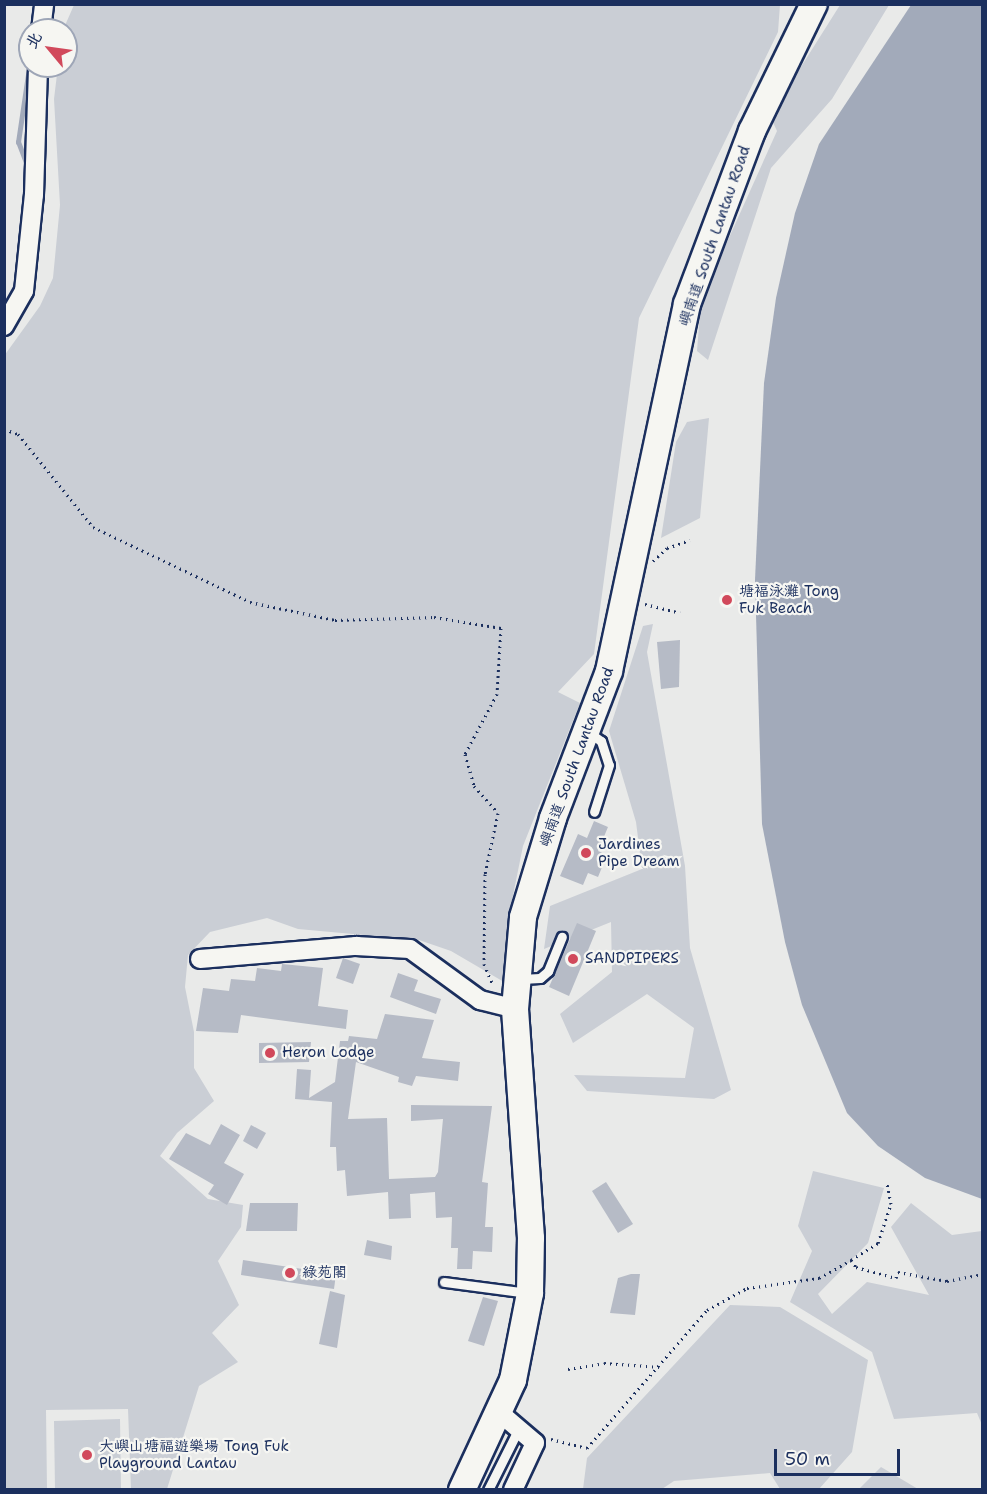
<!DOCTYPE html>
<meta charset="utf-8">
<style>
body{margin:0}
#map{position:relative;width:987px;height:1494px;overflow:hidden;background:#e9eae9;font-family:"Shantell Sans","LXGW WenKai TC",sans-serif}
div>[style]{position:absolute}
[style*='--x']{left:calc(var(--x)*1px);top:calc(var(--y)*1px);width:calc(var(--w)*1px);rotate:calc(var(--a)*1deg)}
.green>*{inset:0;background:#caced5}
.water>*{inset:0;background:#a2aaba}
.stream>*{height:5px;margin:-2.5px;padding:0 2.5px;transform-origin:2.5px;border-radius:2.5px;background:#a2aaba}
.building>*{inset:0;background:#b6bbc6}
.path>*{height:3px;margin-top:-1.5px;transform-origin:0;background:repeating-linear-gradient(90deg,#1b2f5e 0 1.5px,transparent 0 6px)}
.roads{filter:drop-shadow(2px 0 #1b2f5e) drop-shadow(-2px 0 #1b2f5e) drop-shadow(0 2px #1b2f5e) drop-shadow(0 -2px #1b2f5e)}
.lane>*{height:9px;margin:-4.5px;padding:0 4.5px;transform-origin:4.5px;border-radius:4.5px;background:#f6f6f2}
.street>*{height:18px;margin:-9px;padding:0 9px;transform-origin:9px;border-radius:9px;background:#f6f6f2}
.secondary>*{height:26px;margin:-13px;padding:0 13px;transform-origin:13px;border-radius:13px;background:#f6f6f2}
.dots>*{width:16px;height:16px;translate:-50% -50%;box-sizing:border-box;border:3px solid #f6f6f2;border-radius:50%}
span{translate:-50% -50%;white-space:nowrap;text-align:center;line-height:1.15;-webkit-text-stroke:4.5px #f6f6f2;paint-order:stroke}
.street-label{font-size:15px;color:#1b2f5e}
.poi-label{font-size:15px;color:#1b2f5e}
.left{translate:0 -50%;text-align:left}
.frame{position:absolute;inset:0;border:6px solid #1b2f5e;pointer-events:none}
.north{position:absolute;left:18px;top:18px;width:60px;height:60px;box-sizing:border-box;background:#f6f6f2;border:2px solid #9ea6b7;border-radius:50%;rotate:299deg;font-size:16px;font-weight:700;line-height:24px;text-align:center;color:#1b2f5e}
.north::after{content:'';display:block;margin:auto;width:21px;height:27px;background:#d1495b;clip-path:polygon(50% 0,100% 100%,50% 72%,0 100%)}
.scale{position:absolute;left:774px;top:1449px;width:126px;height:27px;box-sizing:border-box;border:3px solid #1b2f5e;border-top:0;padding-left:8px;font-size:18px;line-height:21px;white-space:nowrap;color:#1b2f5e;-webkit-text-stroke:4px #f6f6f2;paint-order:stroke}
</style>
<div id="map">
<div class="green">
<div style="clip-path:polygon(74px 5px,780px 5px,778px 32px,639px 318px,594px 654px,558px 692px,580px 703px,523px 846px,509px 915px,511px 986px,451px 951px,419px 940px,298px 929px,267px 918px,210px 932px,188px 955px,185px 987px,194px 1032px,194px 1068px,214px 1101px,177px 1133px,160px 1156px,208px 1199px,243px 1205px,241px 1227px,218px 1261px,239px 1305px,212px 1333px,238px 1362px,199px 1386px,167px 1489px,131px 1489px,128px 1409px,46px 1410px,47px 1489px,5px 1490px,4px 356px,40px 306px,53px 278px,60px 205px,54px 99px,58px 66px,66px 66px,63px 30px)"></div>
<div style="clip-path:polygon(840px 5px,889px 5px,832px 99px,771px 168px,708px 360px,697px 351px,701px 300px,777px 131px,770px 116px)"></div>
<div style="clip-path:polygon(709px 418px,700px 518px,661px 538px,676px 442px,687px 422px)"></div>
<div style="clip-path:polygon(653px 624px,647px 652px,685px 866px,690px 948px,731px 1090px,714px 1099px,587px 1091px,574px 1075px,685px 1078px,694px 1028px,647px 994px,573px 1043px,560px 1014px,612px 972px,611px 922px,544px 949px,550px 906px,642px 869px,636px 822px,609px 731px,643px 626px)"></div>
<div style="clip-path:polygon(813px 1171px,884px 1188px,868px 1243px,818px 1294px,832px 1314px,867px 1282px,929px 1295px,891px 1227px,911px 1203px,952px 1235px,982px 1231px,982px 1425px,977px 1413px,894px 1419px,872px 1352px,790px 1302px,812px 1251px,798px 1226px)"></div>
<div style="clip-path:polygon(730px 1305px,780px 1307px,868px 1360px,852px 1452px,819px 1489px,780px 1489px,770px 1473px,674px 1481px,662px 1489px,583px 1489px,587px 1458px)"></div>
<div style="clip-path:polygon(120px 1419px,121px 1489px,55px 1489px,54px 1421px)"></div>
<div style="clip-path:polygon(881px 1467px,918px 1489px,859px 1489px)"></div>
</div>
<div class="water">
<div style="clip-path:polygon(911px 5px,982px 5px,982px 1199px,925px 1178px,878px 1146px,847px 1113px,802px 1005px,785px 942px,762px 824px,755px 580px,764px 383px,776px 298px,795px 213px,819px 144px)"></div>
</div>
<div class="stream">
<div style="--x:27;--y:165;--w:25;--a:-111"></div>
<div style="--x:18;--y:142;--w:82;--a:-81.6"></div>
<div style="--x:24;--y:207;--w:21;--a:-85"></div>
</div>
<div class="building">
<div style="clip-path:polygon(680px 640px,679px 687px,661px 689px,657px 642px)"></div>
<div style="clip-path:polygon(594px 821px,608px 827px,598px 851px,607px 855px,598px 877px,588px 873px,583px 885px,560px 876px,578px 834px,587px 838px)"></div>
<div style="clip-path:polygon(577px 923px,596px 931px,569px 996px,549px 987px)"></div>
<div style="clip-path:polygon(343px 958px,360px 964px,353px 984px,336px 978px)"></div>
<div style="clip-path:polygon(282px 964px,323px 968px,318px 1006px,348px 1010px,346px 1029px,241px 1015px,238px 1033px,196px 1031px,203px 988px,229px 991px,231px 979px,255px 981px,257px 968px,281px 971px)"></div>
<div style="clip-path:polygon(398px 973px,418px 980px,414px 991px,441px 999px,436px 1014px,390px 997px)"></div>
<div style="clip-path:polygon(385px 1014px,434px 1020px,422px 1058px,460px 1062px,458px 1081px,416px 1076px,412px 1086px,398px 1082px,399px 1077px,356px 1062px,348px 1119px,387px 1118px,389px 1179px,435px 1177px,438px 1172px,443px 1119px,411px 1121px,411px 1105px,492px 1106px,482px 1182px,488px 1183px,485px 1227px,493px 1227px,492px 1252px,473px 1251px,472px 1269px,457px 1269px,458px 1248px,451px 1248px,452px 1217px,436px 1218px,435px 1192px,410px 1194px,411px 1218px,389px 1219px,388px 1192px,347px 1196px,345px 1170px,337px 1171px,336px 1147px,330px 1147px,332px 1102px,295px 1099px,297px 1069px,311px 1070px,309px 1098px,335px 1082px,340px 1041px,348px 1041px,349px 1036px,377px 1039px)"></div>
<div style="clip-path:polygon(311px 1042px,309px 1062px,259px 1063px,259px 1043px)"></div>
<div style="clip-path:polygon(221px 1124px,240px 1135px,224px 1163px,244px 1174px,227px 1205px,208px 1194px,214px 1185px,169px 1159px,186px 1133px,210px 1145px)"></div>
<div style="clip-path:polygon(251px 1125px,266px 1133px,257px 1149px,243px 1141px)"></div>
<div style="clip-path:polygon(606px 1182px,633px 1224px,618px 1233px,592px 1191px)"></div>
<div style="clip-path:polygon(250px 1203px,298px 1203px,297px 1231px,246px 1231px)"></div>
<div style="clip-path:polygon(367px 1240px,392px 1246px,391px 1260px,364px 1255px)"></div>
<div style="clip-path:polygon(243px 1260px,336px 1274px,334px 1289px,241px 1275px)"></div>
<div style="clip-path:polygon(631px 1274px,640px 1274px,635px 1315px,610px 1313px,618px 1278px)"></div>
<div style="clip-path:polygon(330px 1291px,345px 1295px,337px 1348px,319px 1344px)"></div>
<div style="clip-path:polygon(483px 1297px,498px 1301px,484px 1346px,468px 1341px)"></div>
</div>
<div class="path">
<div style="--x:4;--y:429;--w:15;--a:20"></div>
<div style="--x:18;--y:434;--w:119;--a:51.1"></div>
<div style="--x:93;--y:527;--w:174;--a:25.5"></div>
<div style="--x:250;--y:602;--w:87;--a:12"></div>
<div style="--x:335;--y:620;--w:99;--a:-1.7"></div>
<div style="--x:434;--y:617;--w:68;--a:9.3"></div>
<div style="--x:501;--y:628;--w:66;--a:93.5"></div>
<div style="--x:497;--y:694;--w:68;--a:118.1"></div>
<div style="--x:465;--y:754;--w:33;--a:74"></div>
<div style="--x:474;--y:786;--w:36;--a:48"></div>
<div style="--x:498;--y:813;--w:62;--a:102"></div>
<div style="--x:485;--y:874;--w:90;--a:90.6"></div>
<div style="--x:484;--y:964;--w:23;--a:67"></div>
<div style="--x:653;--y:561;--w:19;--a:-43"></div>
<div style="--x:667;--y:548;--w:24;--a:-19"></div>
<div style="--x:645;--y:604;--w:36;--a:14"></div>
<div style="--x:851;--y:1260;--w:32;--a:-32"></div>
<div style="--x:878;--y:1243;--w:41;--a:-71.6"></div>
<div style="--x:891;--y:1204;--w:21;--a:-101"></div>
<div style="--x:568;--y:1369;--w:36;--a:-9"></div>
<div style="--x:604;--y:1363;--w:56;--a:4.1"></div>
<div style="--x:551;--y:1439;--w:37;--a:14"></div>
<div style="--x:587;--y:1448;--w:183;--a:-49"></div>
<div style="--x:707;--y:1310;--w:46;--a:-28.8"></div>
<div style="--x:747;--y:1288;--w:73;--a:-7.9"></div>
<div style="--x:819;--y:1278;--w:37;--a:-29"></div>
<div style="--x:851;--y:1260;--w:9;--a:54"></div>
<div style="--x:856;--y:1267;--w:41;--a:15.4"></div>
<div style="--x:896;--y:1278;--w:6;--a:-72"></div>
<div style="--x:898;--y:1272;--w:50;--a:10.4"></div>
<div style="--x:947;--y:1281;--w:36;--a:-11"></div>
</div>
<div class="roads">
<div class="lane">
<div style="--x:588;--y:732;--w:16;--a:35"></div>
<div style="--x:601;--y:741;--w:25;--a:72"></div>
<div style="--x:609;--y:765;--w:49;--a:107.7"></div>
<div style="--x:521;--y:979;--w:19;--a:-3"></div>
<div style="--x:540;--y:978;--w:11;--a:-41"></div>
<div style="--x:548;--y:971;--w:37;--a:-68"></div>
<div style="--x:444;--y:1282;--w:84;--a:7.5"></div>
<div style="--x:488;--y:1490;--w:69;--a:-63.4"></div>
</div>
<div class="street">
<div style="--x:41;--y:30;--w:26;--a:-83"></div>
<div style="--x:4;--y:326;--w:40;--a:-60.3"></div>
<div style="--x:24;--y:291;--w:97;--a:-84.1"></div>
<div style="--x:34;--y:195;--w:129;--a:-88.2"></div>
<div style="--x:200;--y:959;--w:157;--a:-4.8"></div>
<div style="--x:356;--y:946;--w:54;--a:3.2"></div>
<div style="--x:410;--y:949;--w:87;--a:36.1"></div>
<div style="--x:480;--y:1000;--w:36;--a:14"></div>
<div style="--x:500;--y:1413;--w:46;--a:40.6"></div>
<div style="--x:535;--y:1443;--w:52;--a:115.1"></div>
</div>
<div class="secondary">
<div style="--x:462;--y:1490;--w:121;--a:-65.1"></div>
<div style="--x:513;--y:1380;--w:89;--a:-78.9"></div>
<div style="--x:530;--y:1293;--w:55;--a:-89"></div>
<div style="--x:531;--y:1238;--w:230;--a:-94"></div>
<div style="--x:515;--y:1009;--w:92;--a:-85"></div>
<div style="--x:523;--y:917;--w:103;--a:-73.1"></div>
<div style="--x:553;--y:818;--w:157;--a:-69.1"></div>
<div style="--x:609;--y:671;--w:375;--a:-78"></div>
<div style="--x:687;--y:304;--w:185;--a:-69.4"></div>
<div style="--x:752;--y:131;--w:141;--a:-64"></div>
</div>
</div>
<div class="dots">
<div style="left:727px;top:600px;background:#d1495b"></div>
<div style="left:586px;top:853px;background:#d1495b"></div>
<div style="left:573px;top:959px;background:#d1495b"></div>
<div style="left:270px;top:1053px;background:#d1495b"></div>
<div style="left:290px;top:1273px;background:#d1495b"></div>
<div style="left:87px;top:1455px;background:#d1495b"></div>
</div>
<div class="street-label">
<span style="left:715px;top:236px;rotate:-71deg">嶼南道 South Lantau Road</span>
<span style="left:577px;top:757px;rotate:-70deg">嶼南道 South Lantau Road</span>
</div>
<div class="poi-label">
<span class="left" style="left:739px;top:600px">塘褔泳灘 Tong<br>Fuk Beach</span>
<span class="left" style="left:598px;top:853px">Jardines<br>Pipe Dream</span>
<span class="left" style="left:585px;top:959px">SANDPIPERS</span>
<span class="left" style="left:282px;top:1053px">Heron Lodge</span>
<span class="left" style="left:302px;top:1273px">綠苑閣</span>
<span class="left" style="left:99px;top:1455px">大嶼山塘福遊樂場 Tong Fuk<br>Playground Lantau</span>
</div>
<div class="frame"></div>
<div class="north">北</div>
<div class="scale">50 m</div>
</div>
